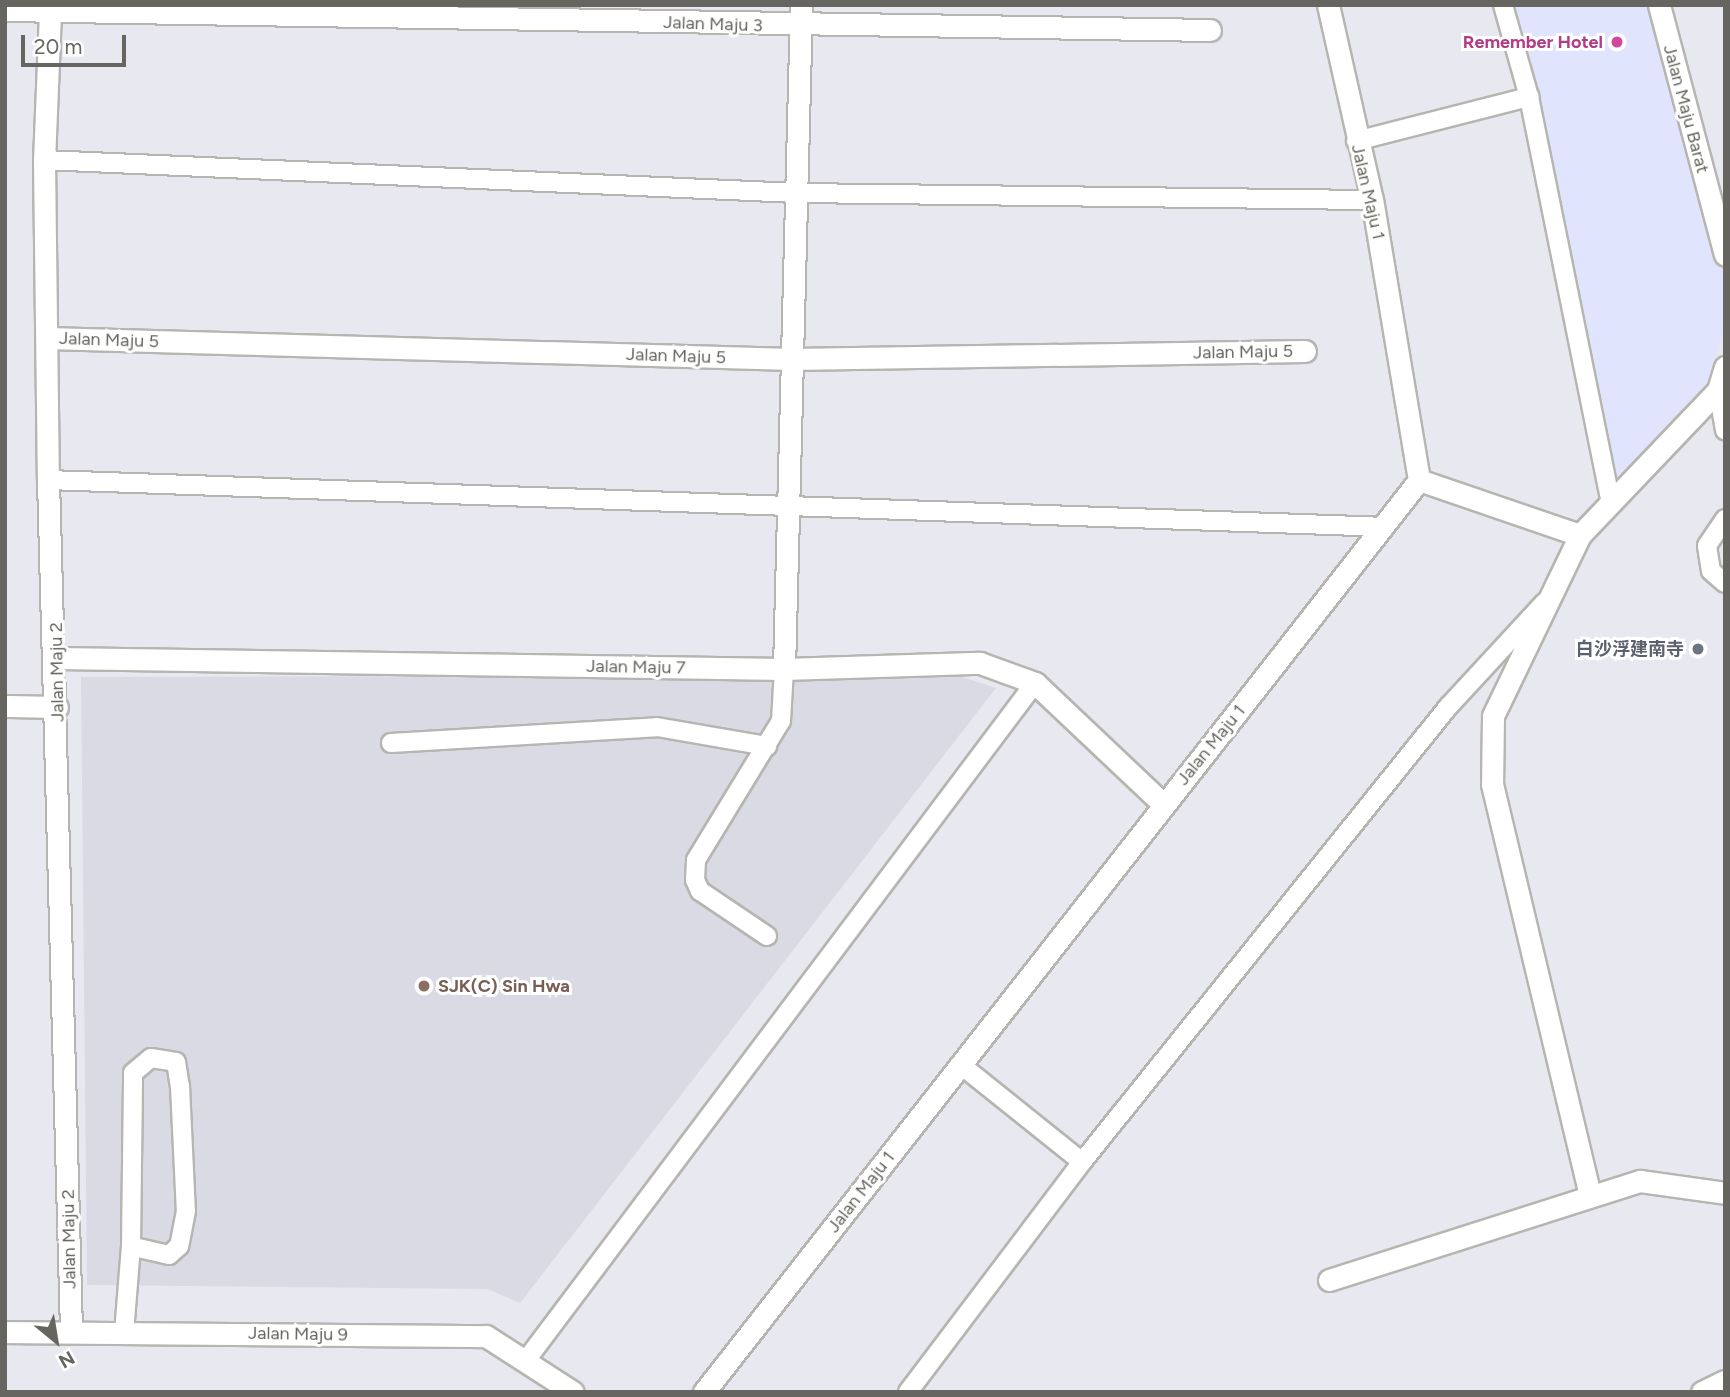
<!DOCTYPE html>
<meta charset="utf-8">
<style>
body{margin:0}
#map{position:relative;width:1730px;height:1397px;overflow:hidden;background:#e8e9f0;font-family:Figtree,"Noto Sans SC",sans-serif}
div>[style]{position:absolute}
[style*='--x']{left:calc(var(--x)*1px);top:calc(var(--y)*1px);width:calc(var(--w)*1px);rotate:calc(var(--a)*1deg)}
.commercial>*{inset:0;background:#e0e4fd}
.education>*{inset:0;background:#d9dae3}
.roads{filter:drop-shadow(2px 0 #b6b5b0) drop-shadow(-2px 0 #b6b5b0) drop-shadow(0 2px #b6b5b0) drop-shadow(0 -2px #b6b5b0)}
.lane>*{height:18px;margin:-9px;padding:0 9px;transform-origin:9px;border-radius:9px;background:#fff}
.street>*{height:21px;margin:-10.5px;padding:0 10.5px;transform-origin:10.5px;border-radius:10.5px;background:#fff}
.dots>*{width:19px;height:19px;translate:-50% -50%;box-sizing:border-box;border:4px solid #fff;border-radius:50%}
span{translate:-50% -50%;white-space:nowrap;text-align:center;line-height:1.15;-webkit-text-stroke:6px #fff;paint-order:stroke}
.street-label{font-size:18px;color:#67655f}
.hotel-label{font-size:18px;color:#b23c85;font-weight:700}
.right{translate:-100% -50%;text-align:right}
.worship-label{font-size:18px;color:#5b616d;font-weight:700}
.education-label{font-size:18px;color:#785e54;font-weight:700}
.left{translate:0 -50%;text-align:left}
.frame{position:absolute;inset:0;border:7px solid #67655f;pointer-events:none}
.north{position:absolute;left:21px;top:1306px;width:70px;height:70px;-webkit-text-stroke:5px #fff;paint-order:stroke;rotate:150deg;font-size:19px;font-weight:700;line-height:28px;text-align:center;color:#67655f}
.north::after{content:'';display:block;margin:auto;width:24px;height:32px;background:#67655f;clip-path:polygon(50% 0,100% 100%,50% 72%,0 100%)}
.scale{position:absolute;left:21px;top:35px;width:105px;height:32px;box-sizing:border-box;border:4px solid #67655f;border-top:0;padding-left:9px;font-size:21px;line-height:24px;white-space:nowrap;color:#67655f;-webkit-text-stroke:5px #fff;paint-order:stroke}
</style>
<div id="map">
<div class="commercial">
<div style="clip-path:polygon(1496px 5px,1671px 5px,1725px 208px,1725px 324px,1707px 382px,1600px 497px,1520px 89px)"></div>
</div>
<div class="education">
<div style="clip-path:polygon(956px 675px,996px 688px,520px 1303px,487px 1289px,87px 1285px,81px 677px)"></div>
</div>
<div class="roads">
<div class="lane">
<div style="--x:1503;--y:5;--w:96;--a:74.2"></div>
<div style="--x:1529;--y:97;--w:415;--a:78.6"></div>
<div style="--x:1356;--y:141;--w:179;--a:-14.3"></div>
<div style="--x:44;--y:160;--w:753;--a:2.51"></div>
<div style="--x:796;--y:193;--w:576;--a:0.7"></div>
<div style="--x:1718;--y:390;--w:41;--a:80.1"></div>
<div style="--x:48;--y:480;--w:1337;--a:2.01"></div>
<div style="--x:1725;--y:519;--w:32;--a:124"></div>
<div style="--x:1707;--y:546;--w:25;--a:81"></div>
<div style="--x:1711;--y:571;--w:18;--a:41"></div>
<div style="--x:391;--y:743;--w:266;--a:-3.4"></div>
<div style="--x:657;--y:727;--w:112;--a:9.8"></div>
<div style="--x:767;--y:936;--w:81;--a:-146.1"></div>
<div style="--x:700;--y:891;--w:12;--a:-114"></div>
<div style="--x:695;--y:880;--w:20;--a:-87"></div>
<div style="--x:696;--y:860;--w:163;--a:-58.6"></div>
<div style="--x:781;--y:721;--w:52;--a:-86.7"></div>
<div style="--x:151;--y:1058;--w:25;--a:9"></div>
<div style="--x:176;--y:1062;--w:24;--a:81"></div>
<div style="--x:180;--y:1086;--w:125;--a:87.3"></div>
<div style="--x:186;--y:1211;--w:36;--a:101"></div>
<div style="--x:179;--y:1246;--w:13;--a:138"></div>
<div style="--x:169;--y:1255;--w:39;--a:-167"></div>
<div style="--x:131;--y:1246;--w:173;--a:-89.3"></div>
<div style="--x:133;--y:1073;--w:23;--a:-40"></div>
<div style="--x:961;--y:1065;--w:155;--a:38.7"></div>
<div style="--x:124;--y:1333;--w:87;--a:-85.4"></div>
<div style="--x:527;--y:1359;--w:846;--a:-53.08"></div>
<div style="--x:908;--y:1392;--w:288;--a:-52.9"></div>
<div style="--x:1082;--y:1162;--w:584;--a:-51.19"></div>
<div style="--x:1448;--y:707;--w:142;--a:-47.3"></div>
</div>
<div class="street">
<div style="--x:1659;--y:5;--w:258;--a:75.2"></div>
<div style="--x:5;--y:10;--w:1205;--a:0.95"></div>
<div style="--x:50;--y:12;--w:148;--a:92.3"></div>
<div style="--x:44;--y:160;--w:320;--a:89.3"></div>
<div style="--x:48;--y:480;--w:852;--a:88.45"></div>
<div style="--x:48;--y:338;--w:744;--a:1.62"></div>
<div style="--x:792;--y:359;--w:513;--a:-0.89"></div>
<div style="--x:1419;--y:480;--w:170;--a:18.9"></div>
<div style="--x:1580;--y:535;--w:200;--a:-46.4"></div>
<div style="--x:1718;--y:390;--w:24;--a:-73"></div>
<div style="--x:1580;--y:535;--w:201;--a:115.7"></div>
<div style="--x:1493;--y:716;--w:68;--a:90.8"></div>
<div style="--x:1492;--y:784;--w:423;--a:76.6"></div>
<div style="--x:57;--y:658;--w:727;--a:0.87"></div>
<div style="--x:784;--y:669;--w:196;--a:-1.8"></div>
<div style="--x:980;--y:663;--w:59;--a:20"></div>
<div style="--x:1035;--y:683;--w:176;--a:43.4"></div>
<div style="--x:784;--y:669;--w:664;--a:-88.53"></div>
<div style="--x:5;--y:706;--w:52;--a:1.1"></div>
<div style="--x:1329;--y:1280;--w:326;--a:-17.7"></div>
<div style="--x:1640;--y:1181;--w:86;--a:8"></div>
<div style="--x:5;--y:1332;--w:481;--a:0.5"></div>
<div style="--x:486;--y:1336;--w:103;--a:32.8"></div>
<div style="--x:704;--y:1392;--w:1159;--a:-51.9"></div>
<div style="--x:1419;--y:480;--w:284;--a:-99.5"></div>
<div style="--x:1372;--y:200;--w:200;--a:-102.7"></div>
<div style="--x:1702;--y:1392;--w:25;--a:-26"></div>
</div>
</div>
<div class="dots">
<div style="left:1617px;top:42px;background:#d1479c"></div>
<div style="left:1698px;top:649px;background:#6b7280"></div>
<div style="left:424px;top:986px;background:#8d6e63"></div>
</div>
<div class="street-label">
<span style="left:713px;top:24px;rotate:2deg">Jalan Maju 3</span>
<span style="left:1686px;top:109px;rotate:75deg">Jalan Maju Barat</span>
<span style="left:1368px;top:192px;rotate:77deg">Jalan Maju 1</span>
<span style="left:109px;top:340px;rotate:2deg">Jalan Maju 5</span>
<span style="left:1243px;top:352px;rotate:-1deg">Jalan Maju 5</span>
<span style="left:676px;top:356px;rotate:2deg">Jalan Maju 5</span>
<span style="left:636px;top:667px;rotate:1deg">Jalan Maju 7</span>
<span style="left:57px;top:672px;rotate:-91deg">Jalan Maju 2</span>
<span style="left:1211px;top:745px;rotate:-51deg">Jalan Maju 1</span>
<span style="left:861px;top:1192px;rotate:-52deg">Jalan Maju 1</span>
<span style="left:69px;top:1239px;rotate:-91deg">Jalan Maju 2</span>
<span style="left:298px;top:1334px;rotate:1deg">Jalan Maju 9</span>
</div>
<div class="hotel-label">
<span class="right" style="left:1603px;top:42px">Remember Hotel</span>
</div>
<div class="worship-label">
<span class="right" style="left:1684px;top:649px">白沙浮建南寺</span>
</div>
<div class="education-label">
<span class="left" style="left:438px;top:986px">SJK(C) Sin Hwa</span>
</div>
<div class="frame"></div>
<div class="north">N</div>
<div class="scale">20 m</div>
</div>
